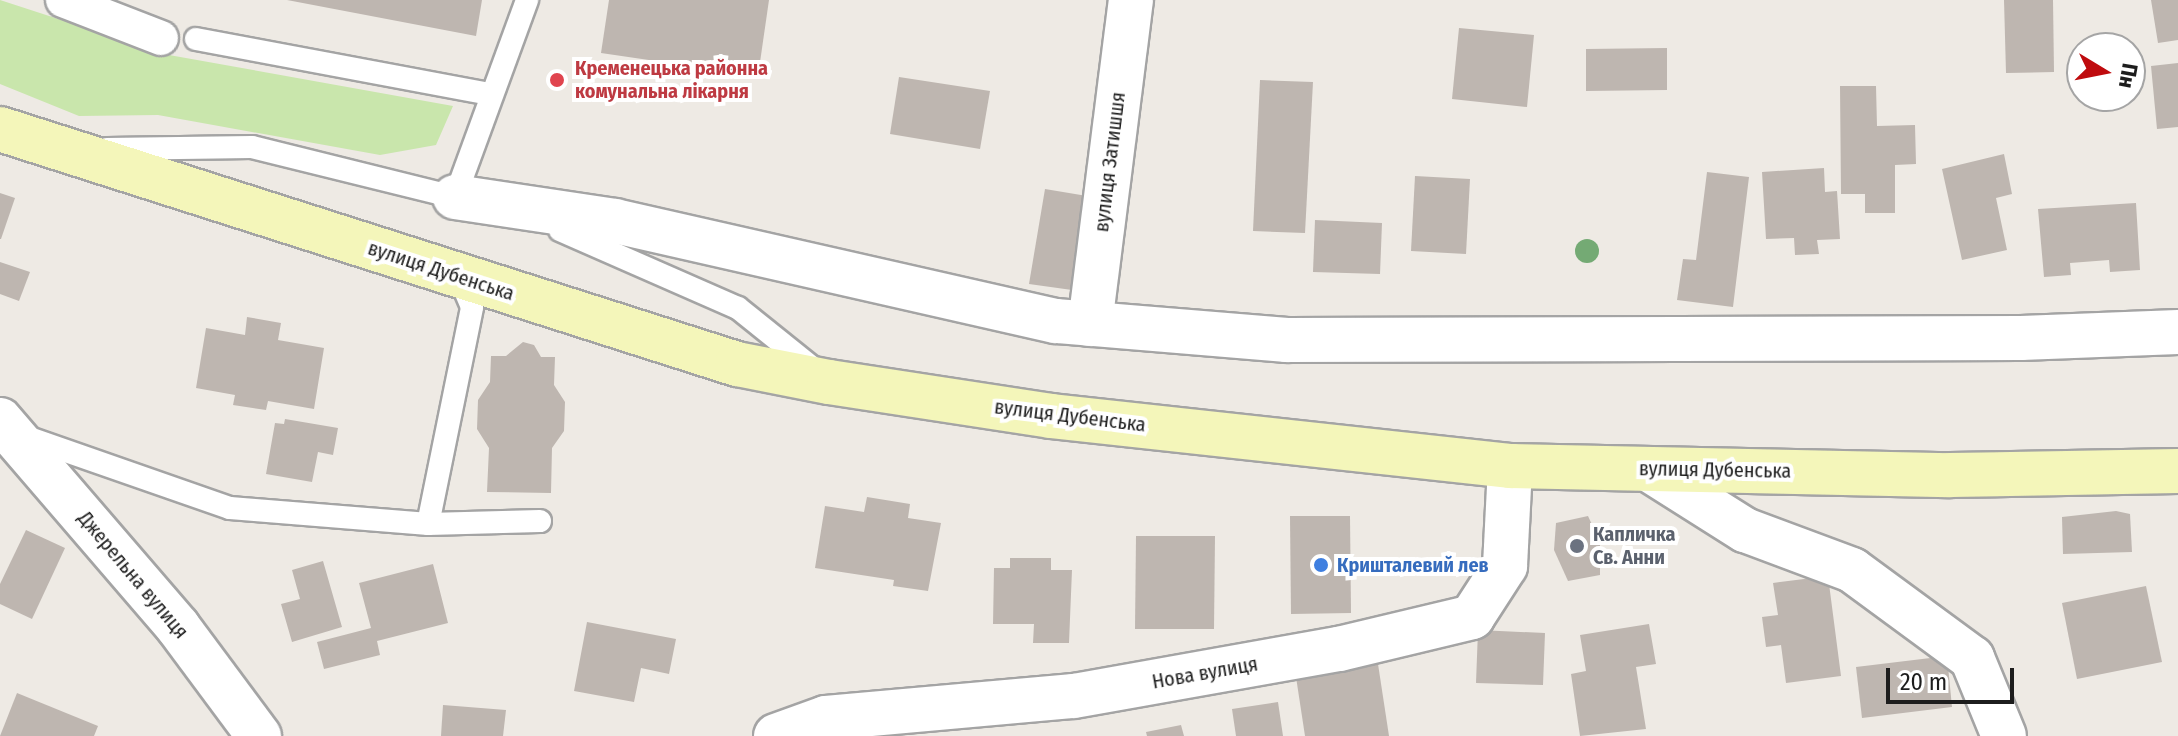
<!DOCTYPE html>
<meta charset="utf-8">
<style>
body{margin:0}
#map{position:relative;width:2178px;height:736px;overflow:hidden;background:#eeeae4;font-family:"Fira Sans Condensed",sans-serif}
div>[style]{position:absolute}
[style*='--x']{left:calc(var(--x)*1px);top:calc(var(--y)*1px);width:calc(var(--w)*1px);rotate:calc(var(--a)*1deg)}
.grass>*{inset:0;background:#c9e6ac}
.building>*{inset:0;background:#beb6b0}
.roads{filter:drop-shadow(2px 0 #a4a4a4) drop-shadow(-2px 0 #a4a4a4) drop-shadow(0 2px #a4a4a4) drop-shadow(0 -2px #a4a4a4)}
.service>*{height:22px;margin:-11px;padding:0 11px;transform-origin:11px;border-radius:11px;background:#fff}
.pedestrian>*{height:34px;margin:-17px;padding:0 17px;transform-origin:17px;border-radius:17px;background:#fff}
.minor>*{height:44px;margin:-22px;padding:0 22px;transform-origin:22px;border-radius:22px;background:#fff}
.secondary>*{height:44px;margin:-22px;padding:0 22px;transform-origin:22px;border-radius:22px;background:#f4f6ba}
.trees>*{width:24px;height:24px;margin:-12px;border-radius:50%;background:#74aa74}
.dots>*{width:22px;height:22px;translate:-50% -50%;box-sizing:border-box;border:4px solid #fff;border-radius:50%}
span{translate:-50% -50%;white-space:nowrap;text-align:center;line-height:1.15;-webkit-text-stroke:8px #fff;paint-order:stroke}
.health-label{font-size:20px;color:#be3a42;font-weight:700}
.left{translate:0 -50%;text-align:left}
.street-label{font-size:20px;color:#1d1d1d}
.worship-label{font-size:20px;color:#5b616d;font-weight:700}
.shop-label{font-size:20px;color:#366cbe;font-weight:700}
.north{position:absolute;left:2066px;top:32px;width:80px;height:80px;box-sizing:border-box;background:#fff;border:2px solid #a5a5a5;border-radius:50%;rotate:100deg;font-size:22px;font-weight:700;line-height:32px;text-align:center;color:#1d1d1d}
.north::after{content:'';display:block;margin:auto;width:28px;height:36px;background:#bf0b0e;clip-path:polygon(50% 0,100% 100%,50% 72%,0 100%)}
.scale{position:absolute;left:1886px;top:668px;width:128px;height:36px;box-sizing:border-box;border:4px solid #1d1d1d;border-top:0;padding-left:10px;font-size:24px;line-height:28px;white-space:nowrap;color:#1d1d1d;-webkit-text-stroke:6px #fff;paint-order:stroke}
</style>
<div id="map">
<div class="grass">
<div style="clip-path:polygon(0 0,169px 55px,453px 106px,436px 145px,380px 155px,158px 115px,79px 116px,0 84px)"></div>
</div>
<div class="building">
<div style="clip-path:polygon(287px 0,482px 0,476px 36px)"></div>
<div style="clip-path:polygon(609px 0,769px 0,758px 76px,601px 53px)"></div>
<div style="clip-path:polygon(2004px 0,2053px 0,2054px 72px,2006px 73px)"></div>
<div style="clip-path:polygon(2151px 0,2178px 0,2178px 40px,2158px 43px)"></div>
<div style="clip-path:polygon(1459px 28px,1534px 35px,1527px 107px,1452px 99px)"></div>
<div style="clip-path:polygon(1667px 48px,1667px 90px,1586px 91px,1586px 49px)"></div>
<div style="clip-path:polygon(2178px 63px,2178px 127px,2157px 129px,2151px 66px)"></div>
<div style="clip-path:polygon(899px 77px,990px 91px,980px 149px,890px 134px)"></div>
<div style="clip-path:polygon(1260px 80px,1313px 82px,1305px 233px,1253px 231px)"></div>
<div style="clip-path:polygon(1840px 86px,1876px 86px,1877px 126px,1915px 125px,1916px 164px,1895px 165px,1895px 213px,1865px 213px,1865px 194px,1841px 194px)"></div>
<div style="clip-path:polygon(2004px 154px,2012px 194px,1996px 198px,2007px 250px,1962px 260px,1942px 169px)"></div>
<div style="clip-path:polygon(1824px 168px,1825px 192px,1837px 191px,1840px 239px,1817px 240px,1819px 254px,1795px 255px,1794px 238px,1766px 239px,1762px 172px)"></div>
<div style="clip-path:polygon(1707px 172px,1749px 177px,1733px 307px,1677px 300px,1683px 259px,1696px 260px)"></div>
<div style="clip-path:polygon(1415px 176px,1470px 179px,1466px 254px,1411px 251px)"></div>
<div style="clip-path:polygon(1045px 189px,1087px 196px,1072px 290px,1029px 284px)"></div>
<div style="clip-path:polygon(0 193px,15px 198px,1px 239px,0 239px)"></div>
<div style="clip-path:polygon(2136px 203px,2140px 270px,2110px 272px,2109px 260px,2070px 263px,2071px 275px,2044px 277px,2038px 209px)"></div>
<div style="clip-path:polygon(1315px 220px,1382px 223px,1380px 274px,1313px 272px)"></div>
<div style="clip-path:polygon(0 262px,30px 272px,19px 301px,0 294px)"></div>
<div style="clip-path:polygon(247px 317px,281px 323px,278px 340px,324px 348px,314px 409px,268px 401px,266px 410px,233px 405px,235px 395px,196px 388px,206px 328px,245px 335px)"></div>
<div style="clip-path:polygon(523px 342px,534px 345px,541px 357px,555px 357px,554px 385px,565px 402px,564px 431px,552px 448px,551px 493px,487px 492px,489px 448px,477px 429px,478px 400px,490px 382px,491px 356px,506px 356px)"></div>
<div style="clip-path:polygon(285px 419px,338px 428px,333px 455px,318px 452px,312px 482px,266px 474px,275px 423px,284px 424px)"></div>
<div style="clip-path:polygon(867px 497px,910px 504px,908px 518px,941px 523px,928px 591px,893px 586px,894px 580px,815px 568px,825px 506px,864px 512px)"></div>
<div style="clip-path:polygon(2116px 511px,2130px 514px,2132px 552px,2063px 554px,2062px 517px)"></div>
<div style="clip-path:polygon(1290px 516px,1350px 516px,1351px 613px,1291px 614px)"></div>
<div style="clip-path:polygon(1588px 516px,1600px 542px,1600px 575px,1568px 581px,1554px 550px,1556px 523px)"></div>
<div style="clip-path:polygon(26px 530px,65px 548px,32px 619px,0 604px,0 584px)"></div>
<div style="clip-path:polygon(1136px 536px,1215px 536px,1214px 629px,1135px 629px)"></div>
<div style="clip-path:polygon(1010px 558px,1051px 558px,1051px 570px,1072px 570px,1069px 643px,1033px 643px,1034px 624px,993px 624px,994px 568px,1010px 568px)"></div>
<div style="clip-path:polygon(323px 561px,342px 627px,292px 642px,281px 604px,300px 599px,292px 570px)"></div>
<div style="clip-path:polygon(433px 564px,448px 623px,377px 641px,380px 655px,324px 669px,317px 642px,371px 628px,359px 583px)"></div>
<div style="clip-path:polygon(1828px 576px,1841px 676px,1786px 683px,1781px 645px,1766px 647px,1762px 617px,1778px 615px,1773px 583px)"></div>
<div style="clip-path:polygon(2146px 586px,2162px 662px,2077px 679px,2062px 603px)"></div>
<div style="clip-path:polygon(587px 622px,676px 639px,669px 674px,641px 668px,634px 702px,574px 691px)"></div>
<div style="clip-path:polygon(1649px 624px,1656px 664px,1636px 667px,1646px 729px,1580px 736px,1571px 674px,1586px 671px,1580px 635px)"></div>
<div style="clip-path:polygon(1478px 630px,1545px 633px,1543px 685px,1476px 683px)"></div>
<div style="clip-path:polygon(1947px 656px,1952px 707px,1862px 718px,1856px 667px)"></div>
<div style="clip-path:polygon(1378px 664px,1389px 736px,1305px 736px,1296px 677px)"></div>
<div style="clip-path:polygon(17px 693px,98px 726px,94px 736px,0 736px)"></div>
<div style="clip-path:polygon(1278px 702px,1283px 736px,1236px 736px,1232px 709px)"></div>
<div style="clip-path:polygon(443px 705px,506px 710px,503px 736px,441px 736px)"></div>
<div style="clip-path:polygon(1181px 725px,1184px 736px,1147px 736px,1146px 732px)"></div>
</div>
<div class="roads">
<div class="service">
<div style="--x:196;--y:39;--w:300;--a:10.6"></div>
<div style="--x:107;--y:149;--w:145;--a:-0.8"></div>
<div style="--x:252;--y:147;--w:216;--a:13.9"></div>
<div style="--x:455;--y:197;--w:210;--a:-69.9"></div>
<div style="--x:560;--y:230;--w:194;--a:23.7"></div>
<div style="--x:738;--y:308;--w:99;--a:38.8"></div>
<div style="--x:26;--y:437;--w:216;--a:19.2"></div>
<div style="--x:230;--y:508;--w:199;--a:4.6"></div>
<div style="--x:428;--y:524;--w:112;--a:-1.5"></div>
<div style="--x:428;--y:524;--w:221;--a:-78.5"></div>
<div style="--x:472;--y:307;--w:33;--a:-113"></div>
</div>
<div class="pedestrian">
<div style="--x:63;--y:0;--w:105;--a:21.2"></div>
</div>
<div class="minor">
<div style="--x:455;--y:197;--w:162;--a:8.5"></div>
<div style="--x:615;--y:221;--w:452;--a:12.8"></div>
<div style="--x:1056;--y:321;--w:231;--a:4.7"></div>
<div style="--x:1286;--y:340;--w:735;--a:-0.16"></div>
<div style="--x:2021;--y:338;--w:157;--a:-2.2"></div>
<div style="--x:1090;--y:324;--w:327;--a:-82.8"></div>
<div style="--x:0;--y:420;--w:273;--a:49.3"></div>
<div style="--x:178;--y:627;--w:136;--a:53.4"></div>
<div style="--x:1648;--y:469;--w:115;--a:32.2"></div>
<div style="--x:1745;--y:530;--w:114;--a:20.5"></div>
<div style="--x:1852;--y:570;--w:149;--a:36.3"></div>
<div style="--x:1972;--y:658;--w:84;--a:67.7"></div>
<div style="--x:776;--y:736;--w:53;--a:-19.8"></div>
<div style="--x:826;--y:718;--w:249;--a:-5.1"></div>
<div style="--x:1074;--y:696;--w:269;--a:-10.1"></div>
<div style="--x:1339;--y:649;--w:137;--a:-13.5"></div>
<div style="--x:1472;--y:617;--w:61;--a:-57.1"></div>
<div style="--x:1505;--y:566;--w:100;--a:-87.1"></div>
</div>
<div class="secondary">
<div style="--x:0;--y:129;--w:774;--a:17.69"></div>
<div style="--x:737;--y:364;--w:94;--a:11.1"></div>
<div style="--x:829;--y:382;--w:225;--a:8.7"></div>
<div style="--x:1051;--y:416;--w:462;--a:6.2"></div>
<div style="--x:1510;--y:466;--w:440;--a:1.2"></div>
<div style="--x:1950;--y:475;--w:228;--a:-1"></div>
</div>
</div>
<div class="trees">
<div style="left:1587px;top:251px"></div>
</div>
<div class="dots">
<div style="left:557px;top:80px;background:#e0444e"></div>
<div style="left:1577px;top:546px;background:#6b7280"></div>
<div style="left:1321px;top:565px;background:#3f7fe0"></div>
</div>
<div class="health-label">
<span class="left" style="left:575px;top:80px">Кременецька районна<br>комунальна лікарня</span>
</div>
<div class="street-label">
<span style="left:1110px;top:162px;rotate:-83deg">вулиця Затишшя</span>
<span style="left:441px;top:271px;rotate:18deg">вулиця Дубенська</span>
<span style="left:1070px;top:416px;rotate:7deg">вулиця Дубенська</span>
<span style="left:1715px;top:470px;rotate:1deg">вулиця Дубенська</span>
<span style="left:133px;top:575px;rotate:50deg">Джерельна вулиця</span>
<span style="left:1205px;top:673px;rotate:-10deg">Нова вулиця</span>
</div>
<div class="worship-label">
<span class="left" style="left:1593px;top:546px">Капличка<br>Св. Анни</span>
</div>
<div class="shop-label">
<span class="left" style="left:1337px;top:565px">Кришталевий лев</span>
</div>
<div class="north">Пн</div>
<div class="scale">20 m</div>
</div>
